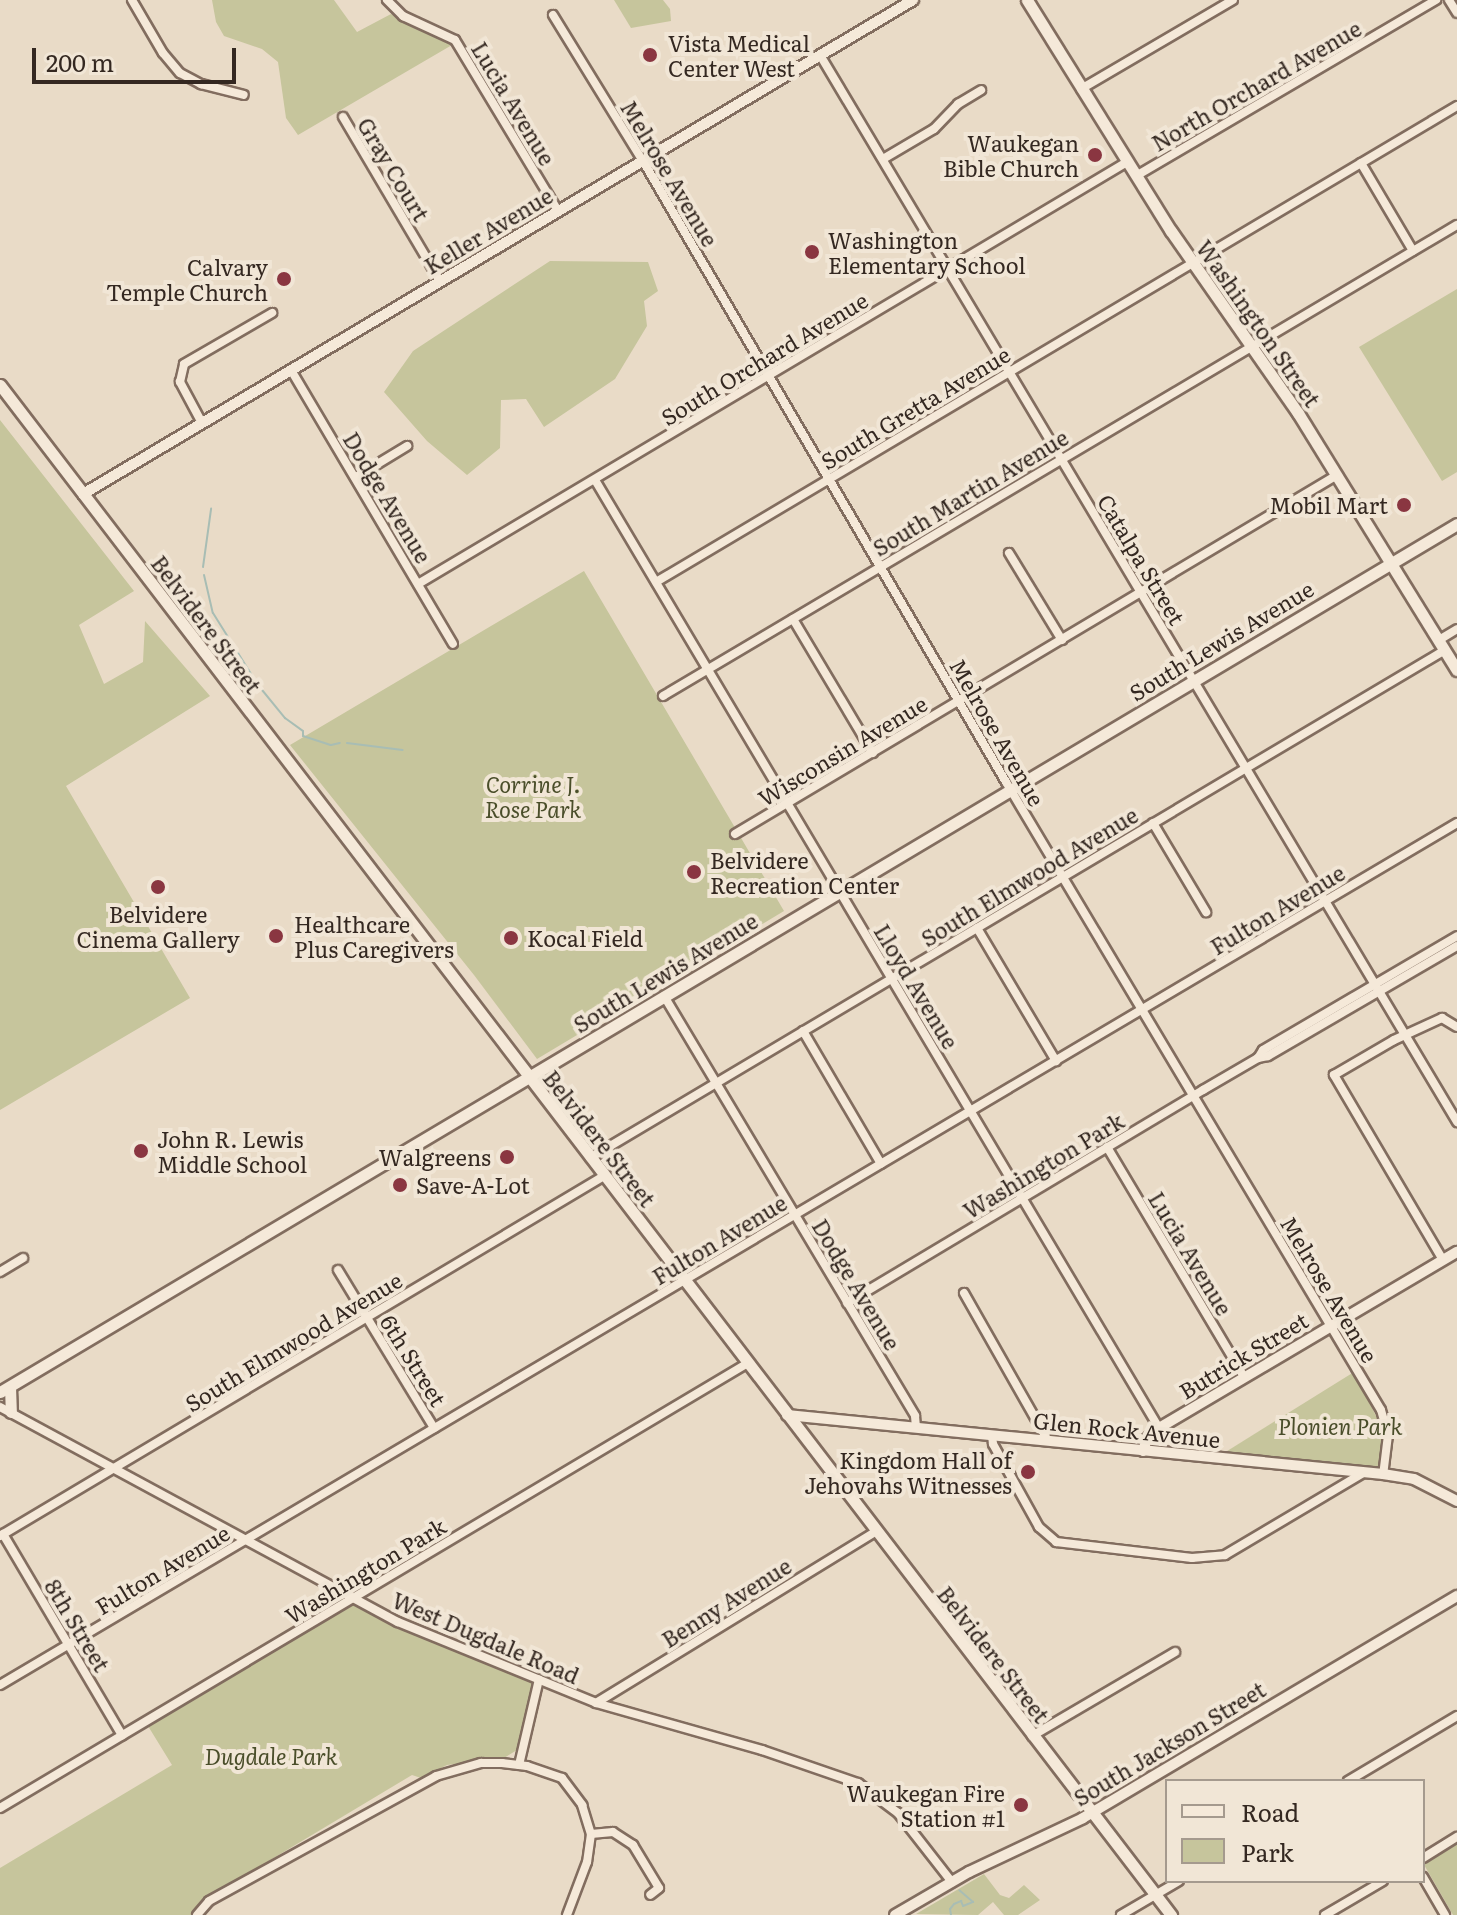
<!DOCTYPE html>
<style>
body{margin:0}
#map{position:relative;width:1457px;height:1915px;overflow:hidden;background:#e9dbc7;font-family:Literata,serif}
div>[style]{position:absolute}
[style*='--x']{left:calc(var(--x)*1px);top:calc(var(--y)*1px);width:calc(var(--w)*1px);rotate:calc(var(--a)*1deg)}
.green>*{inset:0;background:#c6c59c}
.stream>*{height:2px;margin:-1px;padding:0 1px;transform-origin:1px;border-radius:1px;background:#a8bdb4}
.roads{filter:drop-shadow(2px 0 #826d5f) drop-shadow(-2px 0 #826d5f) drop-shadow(0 2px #826d5f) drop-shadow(0 -2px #826d5f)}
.minor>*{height:8px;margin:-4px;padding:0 4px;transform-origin:4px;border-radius:4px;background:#f5e9d9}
.tertiary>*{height:10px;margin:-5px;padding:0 5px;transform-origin:5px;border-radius:5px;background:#f5e9d9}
.secondary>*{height:11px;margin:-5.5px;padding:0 5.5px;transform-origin:5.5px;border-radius:5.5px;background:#f5e9d9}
.dots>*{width:22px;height:22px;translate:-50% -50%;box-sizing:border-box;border:4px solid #f1e6d6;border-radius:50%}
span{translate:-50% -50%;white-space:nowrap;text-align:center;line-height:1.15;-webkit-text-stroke:8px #f1e6d6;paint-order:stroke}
.poi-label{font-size:22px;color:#342821}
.left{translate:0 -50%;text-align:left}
.right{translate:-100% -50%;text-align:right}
.street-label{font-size:22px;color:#342821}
.park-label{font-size:22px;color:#4a4e2a;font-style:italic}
.legend{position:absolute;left:1165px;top:1779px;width:260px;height:104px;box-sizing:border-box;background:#f1e6d6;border:2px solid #a59a8e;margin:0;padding:10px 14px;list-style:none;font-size:24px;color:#342821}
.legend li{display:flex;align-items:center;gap:16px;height:40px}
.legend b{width:40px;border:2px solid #a59a8e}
.scale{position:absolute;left:32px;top:48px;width:204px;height:36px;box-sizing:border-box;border:4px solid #342821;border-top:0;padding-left:10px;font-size:24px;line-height:28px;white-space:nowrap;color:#342821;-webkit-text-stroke:6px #f1e6d6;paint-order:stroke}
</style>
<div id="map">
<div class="green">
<div style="clip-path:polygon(212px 0,334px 0,357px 32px,391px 14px,452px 45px,298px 135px,286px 118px,278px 62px,262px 49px,224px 36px,216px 22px)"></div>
<div style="clip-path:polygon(614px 0,663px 0,670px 9px,671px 21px,631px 28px)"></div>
<div style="clip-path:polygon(550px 261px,648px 262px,658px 291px,644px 301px,647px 326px,615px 379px,544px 427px,526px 399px,501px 400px,500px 448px,467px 475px,427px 441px,384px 392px,413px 351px)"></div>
<div style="clip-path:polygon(1457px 289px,1457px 472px,1442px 481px,1359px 347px)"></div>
<div style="clip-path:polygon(0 420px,134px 591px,79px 625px,104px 684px,143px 662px,145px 621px,210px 696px,66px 786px,190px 998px,0 1110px)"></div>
<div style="clip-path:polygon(584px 571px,784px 911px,537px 1059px,474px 975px,290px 745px)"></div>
<div style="clip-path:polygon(1354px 1372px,1383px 1430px,1379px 1467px,1224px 1453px)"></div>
<div style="clip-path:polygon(354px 1603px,536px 1681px,517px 1750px,504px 1758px,447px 1765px,421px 1778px,412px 1775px,200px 1902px,191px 1915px,0 1915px,0 1868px,172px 1765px,148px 1726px)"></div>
<div style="clip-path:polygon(1457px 1843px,1457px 1915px,1453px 1915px,1423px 1863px)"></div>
<div style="clip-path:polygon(984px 1874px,1000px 1895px,1009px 1898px,1024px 1885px,1040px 1900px,1018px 1915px,1004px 1915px,993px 1902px,978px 1915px,916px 1914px)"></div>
</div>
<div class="stream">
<div style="--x:203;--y:567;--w:59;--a:-82.1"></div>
<div style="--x:204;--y:575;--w:39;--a:77"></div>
<div style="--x:213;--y:613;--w:85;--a:58"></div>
<div style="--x:258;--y:685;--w:43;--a:50.7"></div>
<div style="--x:285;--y:718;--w:22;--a:36"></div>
<div style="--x:303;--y:731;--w:5;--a:90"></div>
<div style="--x:303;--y:736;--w:29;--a:18"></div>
<div style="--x:331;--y:745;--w:9;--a:-13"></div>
<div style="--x:347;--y:743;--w:56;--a:7.1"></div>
<div style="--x:951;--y:1915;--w:6;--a:-99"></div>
<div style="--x:950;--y:1909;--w:6;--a:-51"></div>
<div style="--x:954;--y:1904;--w:8;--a:-23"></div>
<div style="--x:961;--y:1901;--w:5;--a:68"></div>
<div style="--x:963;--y:1906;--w:11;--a:-22"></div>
<div style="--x:973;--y:1902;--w:18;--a:-139"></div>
</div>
<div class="roads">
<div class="minor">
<div style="--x:132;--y:0;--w:61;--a:59.7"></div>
<div style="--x:163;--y:53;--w:26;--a:50"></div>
<div style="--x:180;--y:73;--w:24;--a:28"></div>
<div style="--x:201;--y:84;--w:44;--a:14.3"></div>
<div style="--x:387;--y:0;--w:23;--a:45"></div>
<div style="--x:403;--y:16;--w:57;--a:24.8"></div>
<div style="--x:455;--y:40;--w:200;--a:58.9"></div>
<div style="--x:1449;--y:0;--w:15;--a:58"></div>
<div style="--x:553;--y:15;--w:177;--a:58.4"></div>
<div style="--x:646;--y:166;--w:713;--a:59.7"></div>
<div style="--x:1006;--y:782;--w:731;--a:59.16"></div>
<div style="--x:1381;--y:1410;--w:26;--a:74"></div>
<div style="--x:1388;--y:1435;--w:39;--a:97"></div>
<div style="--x:820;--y:55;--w:1243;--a:59.16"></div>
<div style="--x:1081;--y:89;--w:176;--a:-30.4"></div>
<div style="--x:343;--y:117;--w:191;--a:59.4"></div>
<div style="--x:883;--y:159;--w:59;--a:-30.5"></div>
<div style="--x:934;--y:129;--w:35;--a:-46"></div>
<div style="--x:958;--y:104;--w:27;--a:-31"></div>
<div style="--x:1361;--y:163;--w:102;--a:59.4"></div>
<div style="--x:1136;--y:176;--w:348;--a:-30.4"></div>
<div style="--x:291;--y:370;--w:318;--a:59.4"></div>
<div style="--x:202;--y:423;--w:47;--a:-118.2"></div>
<div style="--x:180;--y:382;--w:18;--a:-77"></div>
<div style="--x:184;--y:364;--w:102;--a:-30.1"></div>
<div style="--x:356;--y:477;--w:60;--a:-31.3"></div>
<div style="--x:595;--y:480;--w:1103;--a:59.25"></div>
<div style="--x:1009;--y:553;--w:102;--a:58.7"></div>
<div style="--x:656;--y:582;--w:932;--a:-30.72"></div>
<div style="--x:418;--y:584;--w:825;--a:-30.76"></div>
<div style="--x:793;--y:619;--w:156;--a:59.2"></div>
<div style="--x:1439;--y:640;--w:21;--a:-31"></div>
<div style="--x:663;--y:696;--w:923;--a:-30.68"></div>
<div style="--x:1153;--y:823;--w:104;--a:59.2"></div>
<div style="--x:735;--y:834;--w:701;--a:-30.81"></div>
<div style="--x:977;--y:928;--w:155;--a:59.3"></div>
<div style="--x:664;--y:996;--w:489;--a:59.1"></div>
<div style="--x:915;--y:1416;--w:11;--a:85"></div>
<div style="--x:803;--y:1031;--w:154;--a:59.6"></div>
<div style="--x:1258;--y:1058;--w:9;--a:-58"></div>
<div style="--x:1263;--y:1050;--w:225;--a:-30.4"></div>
<div style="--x:1107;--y:1147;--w:268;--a:59.2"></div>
<div style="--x:590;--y:1158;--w:995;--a:-30.72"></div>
<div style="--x:1443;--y:1260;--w:215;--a:-120.5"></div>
<div style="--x:1334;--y:1075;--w:69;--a:-30.3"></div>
<div style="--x:1394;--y:1040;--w:53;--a:-24.6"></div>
<div style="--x:1442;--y:1018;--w:17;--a:31"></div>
<div style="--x:338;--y:1270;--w:185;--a:58.7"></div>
<div style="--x:0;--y:1272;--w:27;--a:-31"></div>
<div style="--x:964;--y:1293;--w:170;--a:60.4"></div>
<div style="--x:847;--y:1303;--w:415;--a:-30.9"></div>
<div style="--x:1203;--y:1090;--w:64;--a:-30.2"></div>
<div style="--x:1258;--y:1058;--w:10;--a:-11"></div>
<div style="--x:1268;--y:1056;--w:219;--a:-30.2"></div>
<div style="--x:0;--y:1407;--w:452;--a:28.4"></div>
<div style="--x:398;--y:1622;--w:214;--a:22.2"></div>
<div style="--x:596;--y:1703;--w:173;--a:15.8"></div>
<div style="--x:762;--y:1750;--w:102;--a:19"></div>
<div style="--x:858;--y:1783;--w:50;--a:36.9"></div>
<div style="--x:898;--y:1813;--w:88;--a:52"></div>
<div style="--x:992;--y:1435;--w:9;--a:84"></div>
<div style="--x:993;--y:1444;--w:95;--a:61"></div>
<div style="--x:1039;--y:1527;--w:23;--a:41"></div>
<div style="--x:1056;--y:1542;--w:137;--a:6.7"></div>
<div style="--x:1192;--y:1558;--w:33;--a:-5"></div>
<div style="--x:1225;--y:1555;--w:161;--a:-30.7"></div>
<div style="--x:3;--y:1534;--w:234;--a:59.4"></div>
<div style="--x:0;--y:1536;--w:703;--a:-30.8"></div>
<div style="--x:0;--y:1685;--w:1693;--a:-30.61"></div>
<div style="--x:596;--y:1703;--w:327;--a:-31.5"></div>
<div style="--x:1032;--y:1736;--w:166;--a:-30.4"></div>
<div style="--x:519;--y:1765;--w:88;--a:-76.9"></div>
<div style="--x:1348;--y:1781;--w:127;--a:-30.8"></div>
<div style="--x:0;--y:1808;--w:870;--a:-30.75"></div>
<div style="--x:591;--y:1834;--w:22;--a:-5"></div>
<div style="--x:613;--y:1832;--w:24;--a:33"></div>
<div style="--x:633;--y:1845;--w:50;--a:58.8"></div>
<div style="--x:659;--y:1888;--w:11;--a:142"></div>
<div style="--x:1423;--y:1858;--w:40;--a:-32"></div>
<div style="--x:1423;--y:1877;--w:44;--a:59.9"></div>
<div style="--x:197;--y:1915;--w:18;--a:-49"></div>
<div style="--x:209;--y:1901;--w:259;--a:-28.8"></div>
<div style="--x:436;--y:1776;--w:47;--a:-16.1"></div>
<div style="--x:481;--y:1763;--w:21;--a:0"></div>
<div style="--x:502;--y:1763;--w:25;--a:7"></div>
<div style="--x:527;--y:1766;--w:37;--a:19"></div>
<div style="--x:562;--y:1778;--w:34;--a:53"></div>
<div style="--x:582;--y:1805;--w:30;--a:73"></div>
<div style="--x:591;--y:1834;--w:28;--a:98"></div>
<div style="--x:587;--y:1862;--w:57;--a:110.7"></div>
<div style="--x:1121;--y:1915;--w:67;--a:-30.4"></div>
<div style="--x:1325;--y:1915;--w:67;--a:-30.4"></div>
</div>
<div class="tertiary">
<div style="--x:83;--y:494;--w:966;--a:-30.76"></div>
<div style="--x:787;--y:1415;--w:599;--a:5.65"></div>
<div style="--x:1383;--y:1474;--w:31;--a:9"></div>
<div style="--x:1414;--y:1479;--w:48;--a:27.1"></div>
<div style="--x:1143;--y:1451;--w:13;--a:-72"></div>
<div style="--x:1147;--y:1439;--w:16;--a:-43"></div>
<div style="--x:1159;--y:1428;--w:346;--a:-30.6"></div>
<div style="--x:895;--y:1915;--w:86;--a:-30.2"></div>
<div style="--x:969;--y:1872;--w:126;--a:-25.3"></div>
<div style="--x:1083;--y:1818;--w:435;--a:-30.7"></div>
</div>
<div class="secondary">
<div style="--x:1027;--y:0;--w:272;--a:58.1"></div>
<div style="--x:1171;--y:231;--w:222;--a:55.1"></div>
<div style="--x:1298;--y:413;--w:302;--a:58.3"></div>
<div style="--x:0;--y:385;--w:1927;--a:52.57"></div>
<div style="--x:10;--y:1387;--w:25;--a:88"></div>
<div style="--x:0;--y:1392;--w:1696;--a:-30.78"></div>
</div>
</div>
<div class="dots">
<div style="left:650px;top:55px;background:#8a3641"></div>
<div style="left:1095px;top:155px;background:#8a3641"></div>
<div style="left:812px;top:252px;background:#8a3641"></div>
<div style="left:284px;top:279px;background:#8a3641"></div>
<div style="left:1404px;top:505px;background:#8a3641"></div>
<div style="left:694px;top:872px;background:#8a3641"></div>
<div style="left:158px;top:887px;background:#8a3641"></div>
<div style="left:276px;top:936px;background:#8a3641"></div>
<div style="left:511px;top:938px;background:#8a3641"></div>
<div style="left:141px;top:1151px;background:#8a3641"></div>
<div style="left:507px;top:1157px;background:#8a3641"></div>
<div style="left:400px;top:1185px;background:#8a3641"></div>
<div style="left:1028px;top:1472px;background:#8a3641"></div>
<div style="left:1021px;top:1805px;background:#8a3641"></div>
</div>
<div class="poi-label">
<span class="left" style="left:668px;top:55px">Vista Medical<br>Center West</span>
<span class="right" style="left:1079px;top:155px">Waukegan<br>Bible Church</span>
<span class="left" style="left:828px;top:252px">Washington<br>Elementary School</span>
<span class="right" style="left:268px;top:279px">Calvary<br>Temple Church</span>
<span class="right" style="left:1388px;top:505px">Mobil Mart</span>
<span class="left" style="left:710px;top:872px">Belvidere<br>Recreation Center</span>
<span style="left:158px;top:926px">Belvidere<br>Cinema Gallery</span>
<span class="left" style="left:294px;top:936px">Healthcare<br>Plus Caregivers</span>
<span class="left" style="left:527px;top:938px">Kocal Field</span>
<span class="left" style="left:157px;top:1151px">John R. Lewis<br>Middle School</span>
<span class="right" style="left:491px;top:1157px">Walgreens</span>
<span class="left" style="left:416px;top:1185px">Save-A-Lot</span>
<span class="right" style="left:1012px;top:1472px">Kingdom Hall of<br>Jehovahs Witnesses</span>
<span class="right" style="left:1005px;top:1805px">Waukegan Fire<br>Station #1</span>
</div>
<div class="street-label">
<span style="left:1256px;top:85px;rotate:-30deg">North Orchard Avenue</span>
<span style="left:514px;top:103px;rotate:59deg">Lucia Avenue</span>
<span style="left:394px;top:169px;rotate:59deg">Gray Court</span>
<span style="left:670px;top:173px;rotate:59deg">Melrose Avenue</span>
<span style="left:488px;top:230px;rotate:-31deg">Keller Avenue</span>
<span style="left:1259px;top:323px;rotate:55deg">Washington Street</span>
<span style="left:764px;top:358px;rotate:-31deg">South Orchard Avenue</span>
<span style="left:915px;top:407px;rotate:-31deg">South Gretta Avenue</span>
<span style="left:970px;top:492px;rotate:-31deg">South Martin Avenue</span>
<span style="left:388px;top:497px;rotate:59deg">Dodge Avenue</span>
<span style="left:1142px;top:559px;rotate:59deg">Catalpa Street</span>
<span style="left:207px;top:624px;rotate:53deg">Belvidere Street</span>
<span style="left:1221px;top:640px;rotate:-31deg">South Lewis Avenue</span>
<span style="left:998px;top:732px;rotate:60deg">Melrose Avenue</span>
<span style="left:842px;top:750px;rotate:-31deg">Wisconsin Avenue</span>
<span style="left:1029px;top:876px;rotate:-31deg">South Elmwood Avenue</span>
<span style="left:1277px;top:909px;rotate:-31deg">Fulton Avenue</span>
<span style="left:665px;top:972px;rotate:-31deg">South Lewis Avenue</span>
<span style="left:917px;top:986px;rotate:59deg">Lloyd Avenue</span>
<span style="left:600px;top:1138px;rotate:52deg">Belvidere Street</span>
<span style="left:1043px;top:1165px;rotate:-31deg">Washington Park</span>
<span style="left:719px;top:1239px;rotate:-31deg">Fulton Avenue</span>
<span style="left:1191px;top:1253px;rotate:59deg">Lucia Avenue</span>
<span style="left:857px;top:1284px;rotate:59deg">Dodge Avenue</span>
<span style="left:1330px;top:1289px;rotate:59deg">Melrose Avenue</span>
<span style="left:293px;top:1341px;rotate:-31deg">South Elmwood Avenue</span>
<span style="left:1243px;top:1355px;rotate:-31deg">Butrick Street</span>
<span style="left:414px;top:1360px;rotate:58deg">6th Street</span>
<span style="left:1127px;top:1429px;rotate:6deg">Glen Rock Avenue</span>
<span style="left:162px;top:1569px;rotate:-31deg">Fulton Avenue</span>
<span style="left:365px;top:1570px;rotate:-31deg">Washington Park</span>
<span style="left:726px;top:1602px;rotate:-32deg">Benny Avenue</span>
<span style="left:78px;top:1625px;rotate:59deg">8th Street</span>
<span style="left:486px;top:1637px;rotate:23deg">West Dugdale Road</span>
<span style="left:994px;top:1654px;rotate:52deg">Belvidere Street</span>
<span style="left:1169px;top:1743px;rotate:-31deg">South Jackson Street</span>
</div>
<div class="park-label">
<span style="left:533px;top:796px">Corrine J.<br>Rose Park</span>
<span style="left:1340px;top:1426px">Plonien Park</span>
<span style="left:271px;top:1756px">Dugdale Park</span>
</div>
<ul class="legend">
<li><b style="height:10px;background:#f5e9d9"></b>Road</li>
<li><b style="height:22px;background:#c6c59c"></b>Park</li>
</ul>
<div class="scale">200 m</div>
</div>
